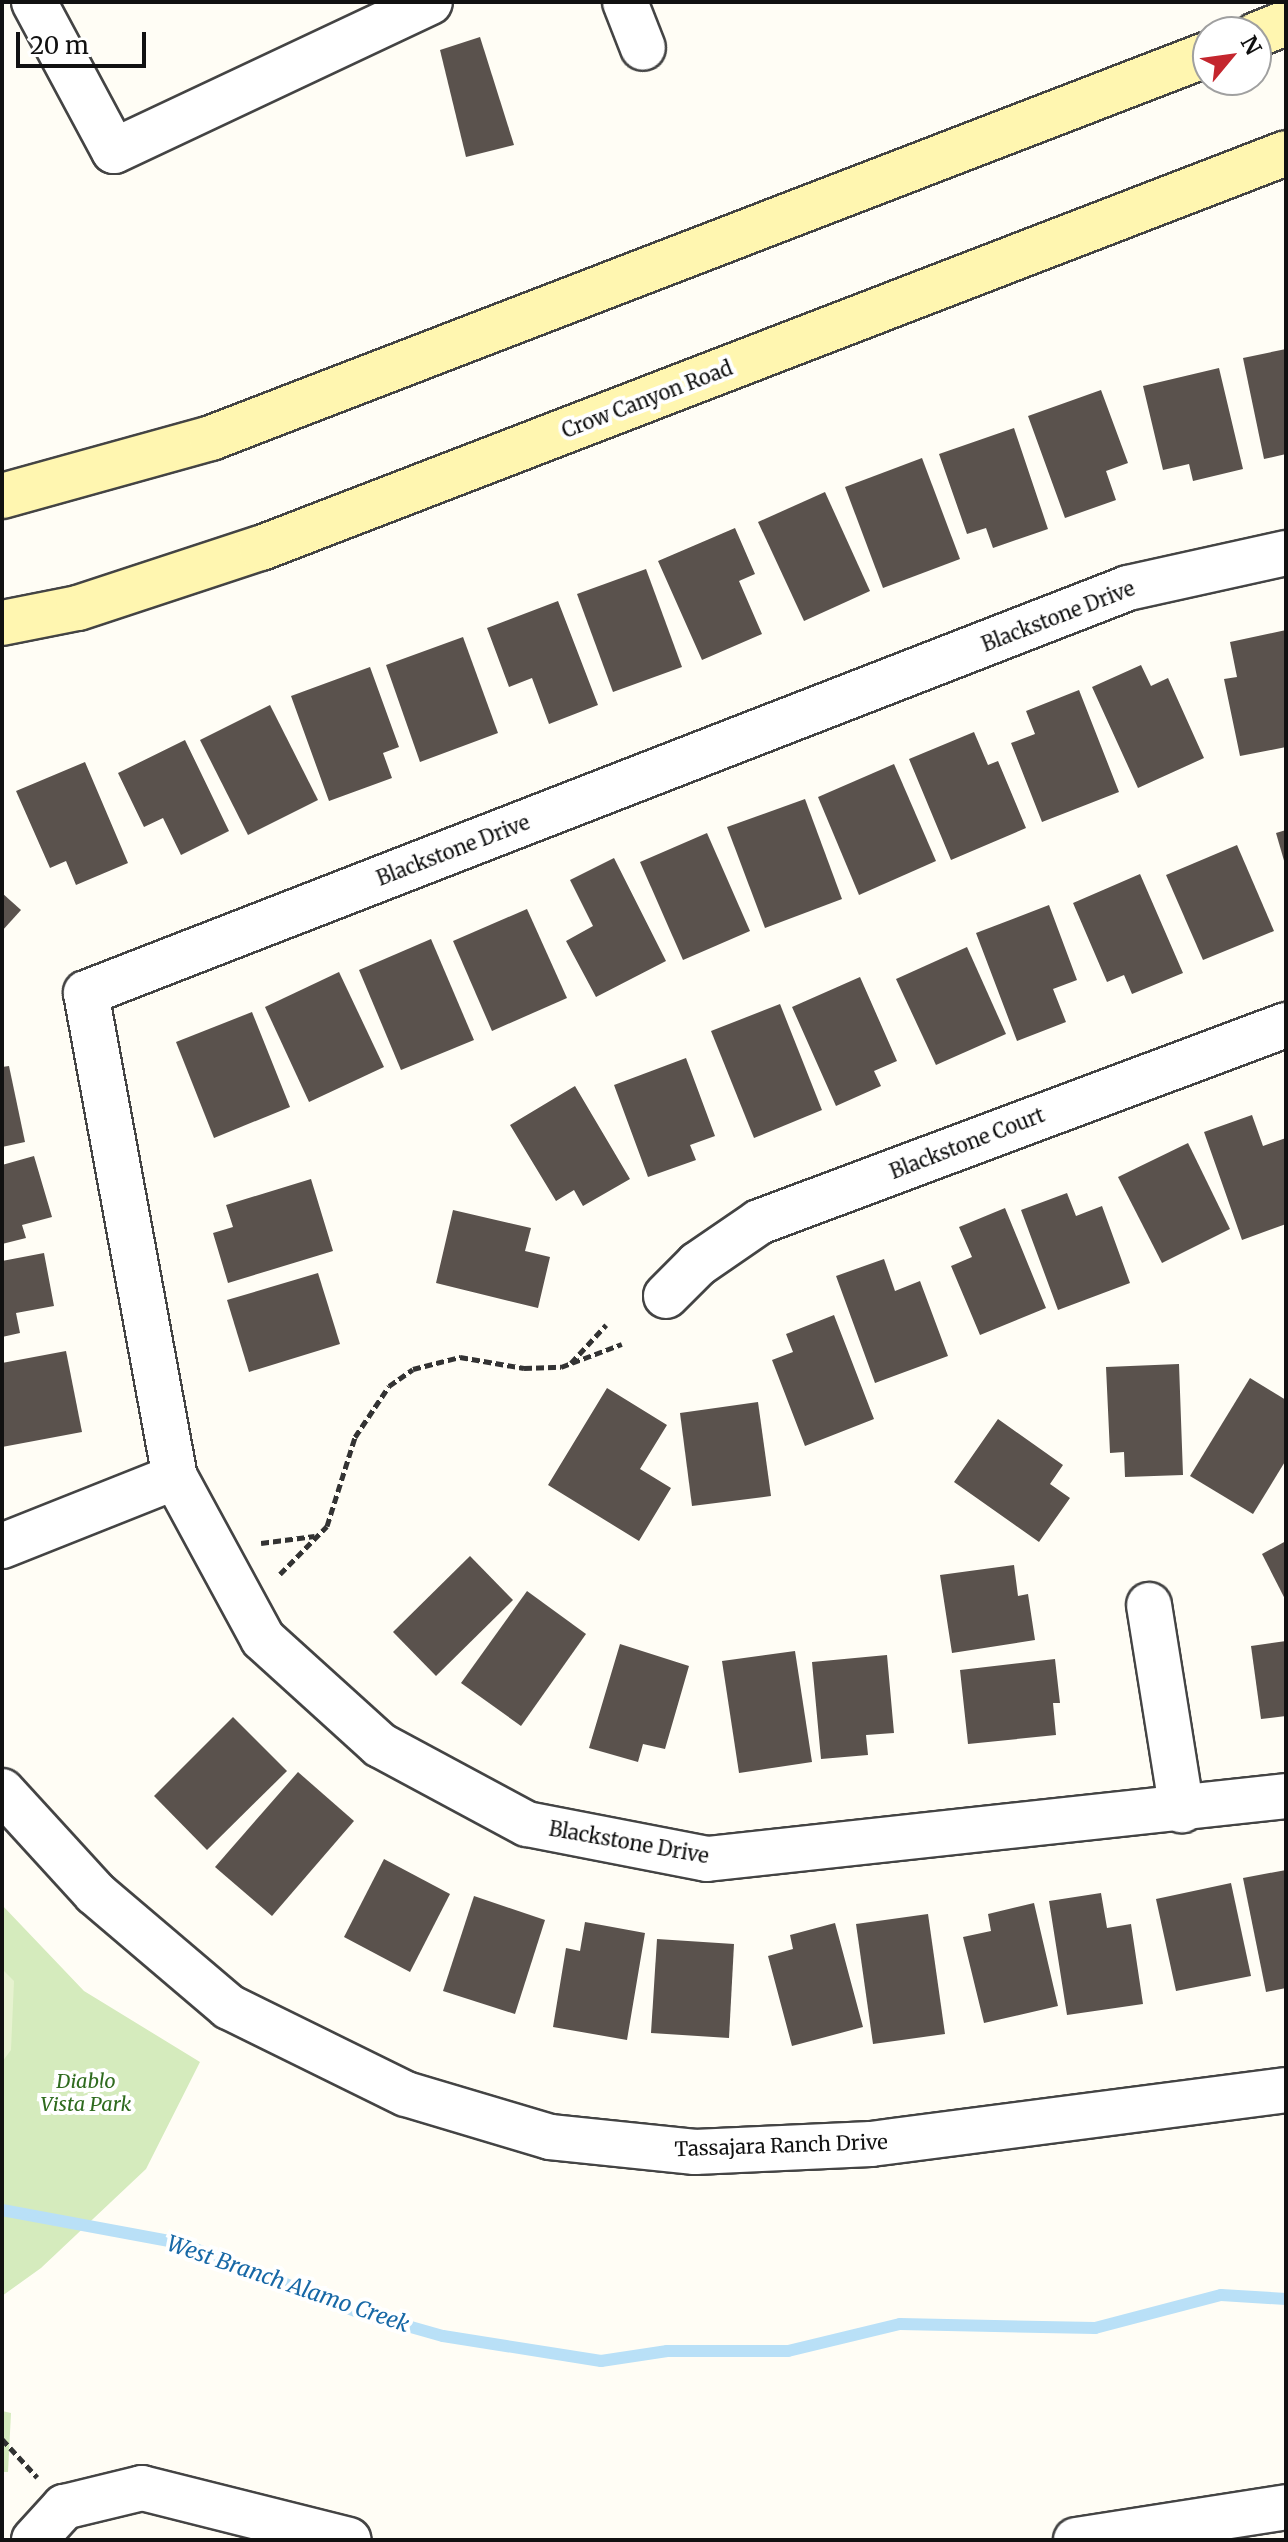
<!DOCTYPE html>
<style>
body{margin:0}
#map{position:relative;width:1288px;height:2542px;overflow:hidden;background:#fffdf5;font-family:Merriweather,serif}
div>[style]{position:absolute}
[style*='--x']{left:calc(var(--x)*1px);top:calc(var(--y)*1px);width:calc(var(--w)*1px);rotate:calc(var(--a)*1deg)}
.green>*{inset:0;background:#d5ebbd}
.pitch>*{inset:0;background:#e6f2cf}
.stream>*{height:12px;margin:-6px;padding:0 6px;transform-origin:6px;border-radius:6px;background:#b9e0f7}
.building>*{inset:0;background:#5a524d}
.path>*{height:5px;margin-top:-2.5px;transform-origin:0;background:repeating-linear-gradient(90deg,#333 0 8px,transparent 0 12px)}
.roads{filter:drop-shadow(2px 0 #444) drop-shadow(-2px 0 #444) drop-shadow(0 2px #444) drop-shadow(0 -2px #444)}
.minor>*{height:44px;margin:-22px;padding:0 22px;transform-origin:22px;border-radius:22px;background:#fff}
.tertiary>*{height:44px;margin:-22px;padding:0 22px;transform-origin:22px;border-radius:22px;background:#fff}
.secondary>*{height:44px;margin:-22px;padding:0 22px;transform-origin:22px;border-radius:22px;background:#fff6b0}
span{translate:-50% -50%;white-space:nowrap;text-align:center;line-height:1.15;-webkit-text-stroke:8px #fff;paint-order:stroke}
.street-label{font-size:20px;color:#111}
.park-label{font-size:20px;color:#2f6b1f;font-style:italic}
.water-label{font-size:22px;color:#1768a6;font-style:italic}
.frame{position:absolute;inset:0;border:4px solid #111;pointer-events:none}
.north{position:absolute;left:1192px;top:16px;width:80px;height:80px;box-sizing:border-box;background:#fff;border:2px solid #a0a0a0;border-radius:50%;rotate:61deg;font-size:22px;font-weight:700;line-height:32px;text-align:center;color:#111}
.north::after{content:'';display:block;margin:auto;width:28px;height:36px;background:#c4262e;clip-path:polygon(50% 0,100% 100%,50% 72%,0 100%)}
.scale{position:absolute;left:16px;top:32px;width:130px;height:36px;box-sizing:border-box;border:4px solid #111;border-top:0;padding-left:10px;font-size:24px;line-height:28px;white-space:nowrap;color:#111;-webkit-text-stroke:6px #fff;paint-order:stroke}
</style>
<div id="map">
<div class="green">
<div style="clip-path:polygon(2px 1905px,84px 1991px,200px 2062px,146px 2169px,41px 2268px,2px 2296px)"></div>
<div style="clip-path:polygon(2px 2411px,11px 2413px,8px 2472px,2px 2472px)"></div>
</div>
<div class="pitch">
<div style="clip-path:polygon(2px 1969px,14px 1981px,11px 2050px,2px 2062px)"></div>
</div>
<div class="stream">
<div style="--x:2;--y:2210;--w:181;--a:10.5"></div>
<div style="--x:180;--y:2243;--w:191;--a:21.2"></div>
<div style="--x:358;--y:2312;--w:88;--a:15.8"></div>
<div style="--x:443;--y:2336;--w:160;--a:9"></div>
<div style="--x:601;--y:2361;--w:67;--a:-8.6"></div>
<div style="--x:667;--y:2351;--w:121;--a:0"></div>
<div style="--x:788;--y:2351;--w:115;--a:-13.6"></div>
<div style="--x:900;--y:2324;--w:195;--a:1.2"></div>
<div style="--x:1095;--y:2328;--w:130;--a:-14.7"></div>
<div style="--x:1221;--y:2295;--w:65;--a:3.5"></div>
</div>
<div class="building">
<div style="clip-path:polygon(480px 37px,514px 145px,466px 157px,440px 50px)"></div>
<div style="clip-path:polygon(1286px 349px,1286px 454px,1264px 459px,1243px 358px)"></div>
<div style="clip-path:polygon(1219px 368px,1243px 469px,1193px 481px,1189px 464px,1163px 470px,1143px 386px)"></div>
<div style="clip-path:polygon(1101px 390px,1128px 463px,1106px 471px,1116px 500px,1065px 518px,1028px 416px)"></div>
<div style="clip-path:polygon(1014px 428px,1048px 529px,993px 548px,986px 528px,967px 534px,939px 454px)"></div>
<div style="clip-path:polygon(922px 458px,960px 559px,883px 588px,845px 487px)"></div>
<div style="clip-path:polygon(825px 492px,870px 591px,804px 621px,758px 522px)"></div>
<div style="clip-path:polygon(735px 528px,755px 574px,739px 581px,762px 634px,702px 660px,658px 561px)"></div>
<div style="clip-path:polygon(646px 569px,682px 667px,613px 692px,577px 594px)"></div>
<div style="clip-path:polygon(558px 601px,598px 705px,549px 724px,532px 678px,509px 687px,487px 628px)"></div>
<div style="clip-path:polygon(1286px 630px,1286px 747px,1240px 756px,1224px 679px,1237px 677px,1230px 642px)"></div>
<div style="clip-path:polygon(463px 637px,498px 733px,420px 762px,386px 665px)"></div>
<div style="clip-path:polygon(1141px 665px,1151px 686px,1168px 678px,1204px 758px,1138px 788px,1092px 687px)"></div>
<div style="clip-path:polygon(370px 667px,399px 747px,383px 753px,392px 778px,329px 801px,291px 696px)"></div>
<div style="clip-path:polygon(1079px 690px,1119px 792px,1042px 822px,1011px 743px,1035px 734px,1026px 711px)"></div>
<div style="clip-path:polygon(270px 705px,318px 800px,248px 835px,200px 740px)"></div>
<div style="clip-path:polygon(974px 732px,988px 765px,998px 761px,1026px 828px,951px 860px,909px 759px)"></div>
<div style="clip-path:polygon(185px 740px,229px 831px,181px 855px,163px 818px,144px 827px,118px 773px)"></div>
<div style="clip-path:polygon(85px 762px,128px 863px,76px 885px,66px 861px,50px 868px,16px 791px)"></div>
<div style="clip-path:polygon(894px 764px,936px 861px,859px 895px,818px 797px)"></div>
<div style="clip-path:polygon(805px 799px,842px 899px,765px 928px,727px 827px)"></div>
<div style="clip-path:polygon(1286px 830px,1286px 864px,1285px 864px,1276px 833px)"></div>
<div style="clip-path:polygon(707px 833px,750px 931px,683px 960px,640px 862px)"></div>
<div style="clip-path:polygon(1237px 845px,1274px 931px,1203px 960px,1166px 875px)"></div>
<div style="clip-path:polygon(614px 858px,666px 961px,596px 997px,566px 941px,593px 926px,570px 880px)"></div>
<div style="clip-path:polygon(1140px 874px,1183px 973px,1132px 994px,1124px 975px,1107px 982px,1073px 903px)"></div>
<div style="clip-path:polygon(2px 893px,21px 910px,2px 931px)"></div>
<div style="clip-path:polygon(1049px 905px,1077px 980px,1053px 989px,1066px 1022px,1017px 1041px,976px 933px)"></div>
<div style="clip-path:polygon(527px 909px,567px 998px,492px 1031px,453px 941px)"></div>
<div style="clip-path:polygon(431px 939px,474px 1040px,401px 1070px,359px 970px)"></div>
<div style="clip-path:polygon(967px 947px,1006px 1034px,936px 1065px,896px 979px)"></div>
<div style="clip-path:polygon(339px 972px,384px 1067px,309px 1102px,265px 1007px)"></div>
<div style="clip-path:polygon(860px 977px,897px 1061px,874px 1071px,881px 1086px,836px 1106px,792px 1007px)"></div>
<div style="clip-path:polygon(780px 1004px,822px 1110px,754px 1138px,711px 1031px)"></div>
<div style="clip-path:polygon(252px 1012px,290px 1107px,214px 1138px,176px 1042px)"></div>
<div style="clip-path:polygon(686px 1058px,715px 1136px,690px 1145px,696px 1160px,648px 1177px,614px 1085px)"></div>
<div style="clip-path:polygon(9px 1066px,25px 1142px,2px 1147px,2px 1067px)"></div>
<div style="clip-path:polygon(575px 1086px,630px 1179px,583px 1206px,574px 1190px,556px 1201px,510px 1125px)"></div>
<div style="clip-path:polygon(1252px 1115px,1263px 1146px,1286px 1138px,1286px 1224px,1242px 1240px,1204px 1132px)"></div>
<div style="clip-path:polygon(1188px 1143px,1230px 1229px,1162px 1263px,1118px 1177px)"></div>
<div style="clip-path:polygon(34px 1156px,52px 1217px,22px 1225px,26px 1238px,2px 1244px,2px 1165px)"></div>
<div style="clip-path:polygon(311px 1179px,333px 1251px,228px 1283px,213px 1233px,233px 1227px,226px 1205px)"></div>
<div style="clip-path:polygon(1067px 1193px,1076px 1216px,1102px 1206px,1130px 1283px,1058px 1310px,1021px 1210px)"></div>
<div style="clip-path:polygon(1005px 1208px,1046px 1308px,980px 1335px,951px 1266px,972px 1257px,959px 1227px)"></div>
<div style="clip-path:polygon(453px 1210px,531px 1228px,525px 1251px,550px 1257px,538px 1308px,436px 1283px)"></div>
<div style="clip-path:polygon(44px 1253px,54px 1306px,16px 1313px,20px 1333px,2px 1337px,2px 1261px)"></div>
<div style="clip-path:polygon(884px 1259px,895px 1291px,920px 1281px,948px 1356px,875px 1383px,836px 1276px)"></div>
<div style="clip-path:polygon(318px 1273px,340px 1344px,249px 1372px,227px 1300px)"></div>
<div style="clip-path:polygon(834px 1315px,874px 1419px,805px 1446px,772px 1360px,793px 1352px,786px 1334px)"></div>
<div style="clip-path:polygon(66px 1351px,82px 1432px,2px 1447px,2px 1363px)"></div>
<div style="clip-path:polygon(1179px 1364px,1183px 1475px,1125px 1477px,1124px 1452px,1110px 1453px,1106px 1367px)"></div>
<div style="clip-path:polygon(1250px 1378px,1286px 1400px,1286px 1460px,1253px 1514px,1190px 1476px)"></div>
<div style="clip-path:polygon(607px 1388px,667px 1425px,640px 1469px,671px 1488px,639px 1541px,548px 1485px)"></div>
<div style="clip-path:polygon(758px 1402px,771px 1496px,692px 1506px,680px 1413px)"></div>
<div style="clip-path:polygon(998px 1419px,1063px 1465px,1050px 1484px,1070px 1498px,1039px 1542px,954px 1482px)"></div>
<div style="clip-path:polygon(1286px 1541px,1286px 1601px,1262px 1554px)"></div>
<div style="clip-path:polygon(470px 1556px,513px 1600px,436px 1676px,393px 1632px)"></div>
<div style="clip-path:polygon(1014px 1565px,1018px 1596px,1028px 1594px,1035px 1640px,952px 1653px,940px 1575px)"></div>
<div style="clip-path:polygon(527px 1591px,586px 1634px,521px 1726px,461px 1683px)"></div>
<div style="clip-path:polygon(1286px 1641px,1286px 1716px,1261px 1719px,1251px 1646px)"></div>
<div style="clip-path:polygon(620px 1644px,689px 1666px,665px 1749px,643px 1744px,638px 1762px,589px 1748px)"></div>
<div style="clip-path:polygon(795px 1651px,812px 1762px,739px 1773px,722px 1661px)"></div>
<div style="clip-path:polygon(887px 1655px,894px 1733px,866px 1735px,868px 1755px,821px 1759px,812px 1662px)"></div>
<div style="clip-path:polygon(1055px 1659px,1060px 1703px,1053px 1703px,1056px 1735px,968px 1744px,960px 1670px)"></div>
<div style="clip-path:polygon(233px 1717px,287px 1771px,207px 1850px,154px 1796px)"></div>
<div style="clip-path:polygon(298px 1772px,354px 1821px,272px 1916px,215px 1867px)"></div>
<div style="clip-path:polygon(384px 1859px,450px 1894px,410px 1972px,344px 1937px)"></div>
<div style="clip-path:polygon(1286px 1870px,1286px 1988px,1266px 1992px,1243px 1878px)"></div>
<div style="clip-path:polygon(1231px 1883px,1251px 1976px,1176px 1991px,1156px 1899px)"></div>
<div style="clip-path:polygon(1101px 1893px,1107px 1928px,1131px 1924px,1143px 2004px,1067px 2015px,1049px 1901px)"></div>
<div style="clip-path:polygon(474px 1896px,545px 1920px,515px 2014px,443px 1991px)"></div>
<div style="clip-path:polygon(1034px 1903px,1058px 2006px,984px 2023px,963px 1937px,991px 1931px,988px 1914px)"></div>
<div style="clip-path:polygon(928px 1914px,945px 2034px,873px 2044px,856px 1924px)"></div>
<div style="clip-path:polygon(585px 1922px,645px 1933px,627px 2040px,553px 2027px,566px 1948px,580px 1951px)"></div>
<div style="clip-path:polygon(835px 1923px,863px 2027px,792px 2046px,768px 1956px,793px 1949px,790px 1935px)"></div>
<div style="clip-path:polygon(657px 1939px,734px 1944px,729px 2038px,651px 2033px)"></div>
</div>
<div class="path">
<div style="--x:571;--y:1363;--w:52;--a:-47.4"></div>
<div style="--x:261;--y:1543;--w:54;--a:-7.4"></div>
<div style="--x:280;--y:1574;--w:67;--a:-45.6"></div>
<div style="--x:327;--y:1526;--w:93;--a:-72.5"></div>
<div style="--x:355;--y:1437;--w:61;--a:-56.3"></div>
<div style="--x:389;--y:1386;--w:29;--a:-35"></div>
<div style="--x:413;--y:1369;--w:49;--a:-14.3"></div>
<div style="--x:460;--y:1357;--w:65;--a:9.8"></div>
<div style="--x:524;--y:1368;--w:37;--a:-2"></div>
<div style="--x:561;--y:1367;--w:65;--a:-20.7"></div>
<div style="--x:2;--y:2439;--w:52;--a:47.4"></div>
</div>
<div class="roads">
<div class="minor">
<div style="--x:34;--y:2;--w:169;--a:61.8"></div>
<div style="--x:114;--y:151;--w:349;--a:-25.2"></div>
<div style="--x:625;--y:2;--w:49;--a:68.6"></div>
<div style="--x:1286;--y:553;--w:162;--a:167.5"></div>
<div style="--x:1128;--y:588;--w:1118;--a:158.76"></div>
<div style="--x:86;--y:993;--w:492;--a:79.6"></div>
<div style="--x:175;--y:1477;--w:184;--a:61.5"></div>
<div style="--x:263;--y:1639;--w:158;--a:42.2"></div>
<div style="--x:380;--y:1745;--w:167;--a:28.3"></div>
<div style="--x:527;--y:1824;--w:183;--a:11"></div>
<div style="--x:707;--y:1859;--w:582;--a:-6.21"></div>
<div style="--x:666;--y:1296;--w:45;--a:-45"></div>
<div style="--x:698;--y:1264;--w:74;--a:-34.5"></div>
<div style="--x:759;--y:1222;--w:563;--a:-20.5"></div>
<div style="--x:2;--y:1546;--w:186;--a:-21.7"></div>
<div style="--x:1149;--y:1605;--w:208;--a:80.9"></div>
<div style="--x:34;--y:2540;--w:45;--a:-47.7"></div>
<div style="--x:64;--y:2507;--w:80;--a:-13.7"></div>
<div style="--x:142;--y:2488;--w:213;--a:14.1"></div>
<div style="--x:1076;--y:2540;--w:213;--a:-8.9"></div>
</div>
<div class="tertiary">
<div style="--x:2;--y:1791;--w:138;--a:47.6"></div>
<div style="--x:95;--y:1893;--w:176;--a:40.4"></div>
<div style="--x:229;--y:2007;--w:197;--a:26.2"></div>
<div style="--x:406;--y:2094;--w:150;--a:16.6"></div>
<div style="--x:550;--y:2137;--w:146;--a:5.9"></div>
<div style="--x:695;--y:2152;--w:176;--a:-2.6"></div>
<div style="--x:871;--y:2144;--w:418;--a:-7.4"></div>
</div>
<div class="secondary">
<div style="--x:1256;--y:35;--w:32;--a:-22"></div>
<div style="--x:2;--y:496;--w:217;--a:-15.5"></div>
<div style="--x:211;--y:438;--w:1068;--a:-21.06"></div>
<div style="--x:2;--y:623;--w:77;--a:-11.2"></div>
<div style="--x:78;--y:608;--w:193;--a:-18.2"></div>
<div style="--x:261;--y:548;--w:1098;--a:-21.07"></div>
</div>
</div>
<div class="street-label">
<span style="left:647px;top:399px;rotate:-21deg">Crow Canyon Road</span>
<span style="left:1058px;top:616px;rotate:-21deg">Blackstone Drive</span>
<span style="left:453px;top:850px;rotate:-21deg">Blackstone Drive</span>
<span style="left:967px;top:1143px;rotate:-21deg">Blackstone Court</span>
<span style="left:629px;top:1842px;rotate:10deg">Blackstone Drive</span>
<span style="left:781px;top:2145px;rotate:-2deg">Tassajara Ranch Drive</span>
</div>
<div class="park-label">
<span style="left:86px;top:2092px">Diablo<br>Vista Park</span>
</div>
<div class="water-label">
<span style="left:288px;top:2284px;rotate:19deg">West Branch Alamo Creek</span>
</div>
<div class="frame"></div>
<div class="north">N</div>
<div class="scale">20 m</div>
</div>
